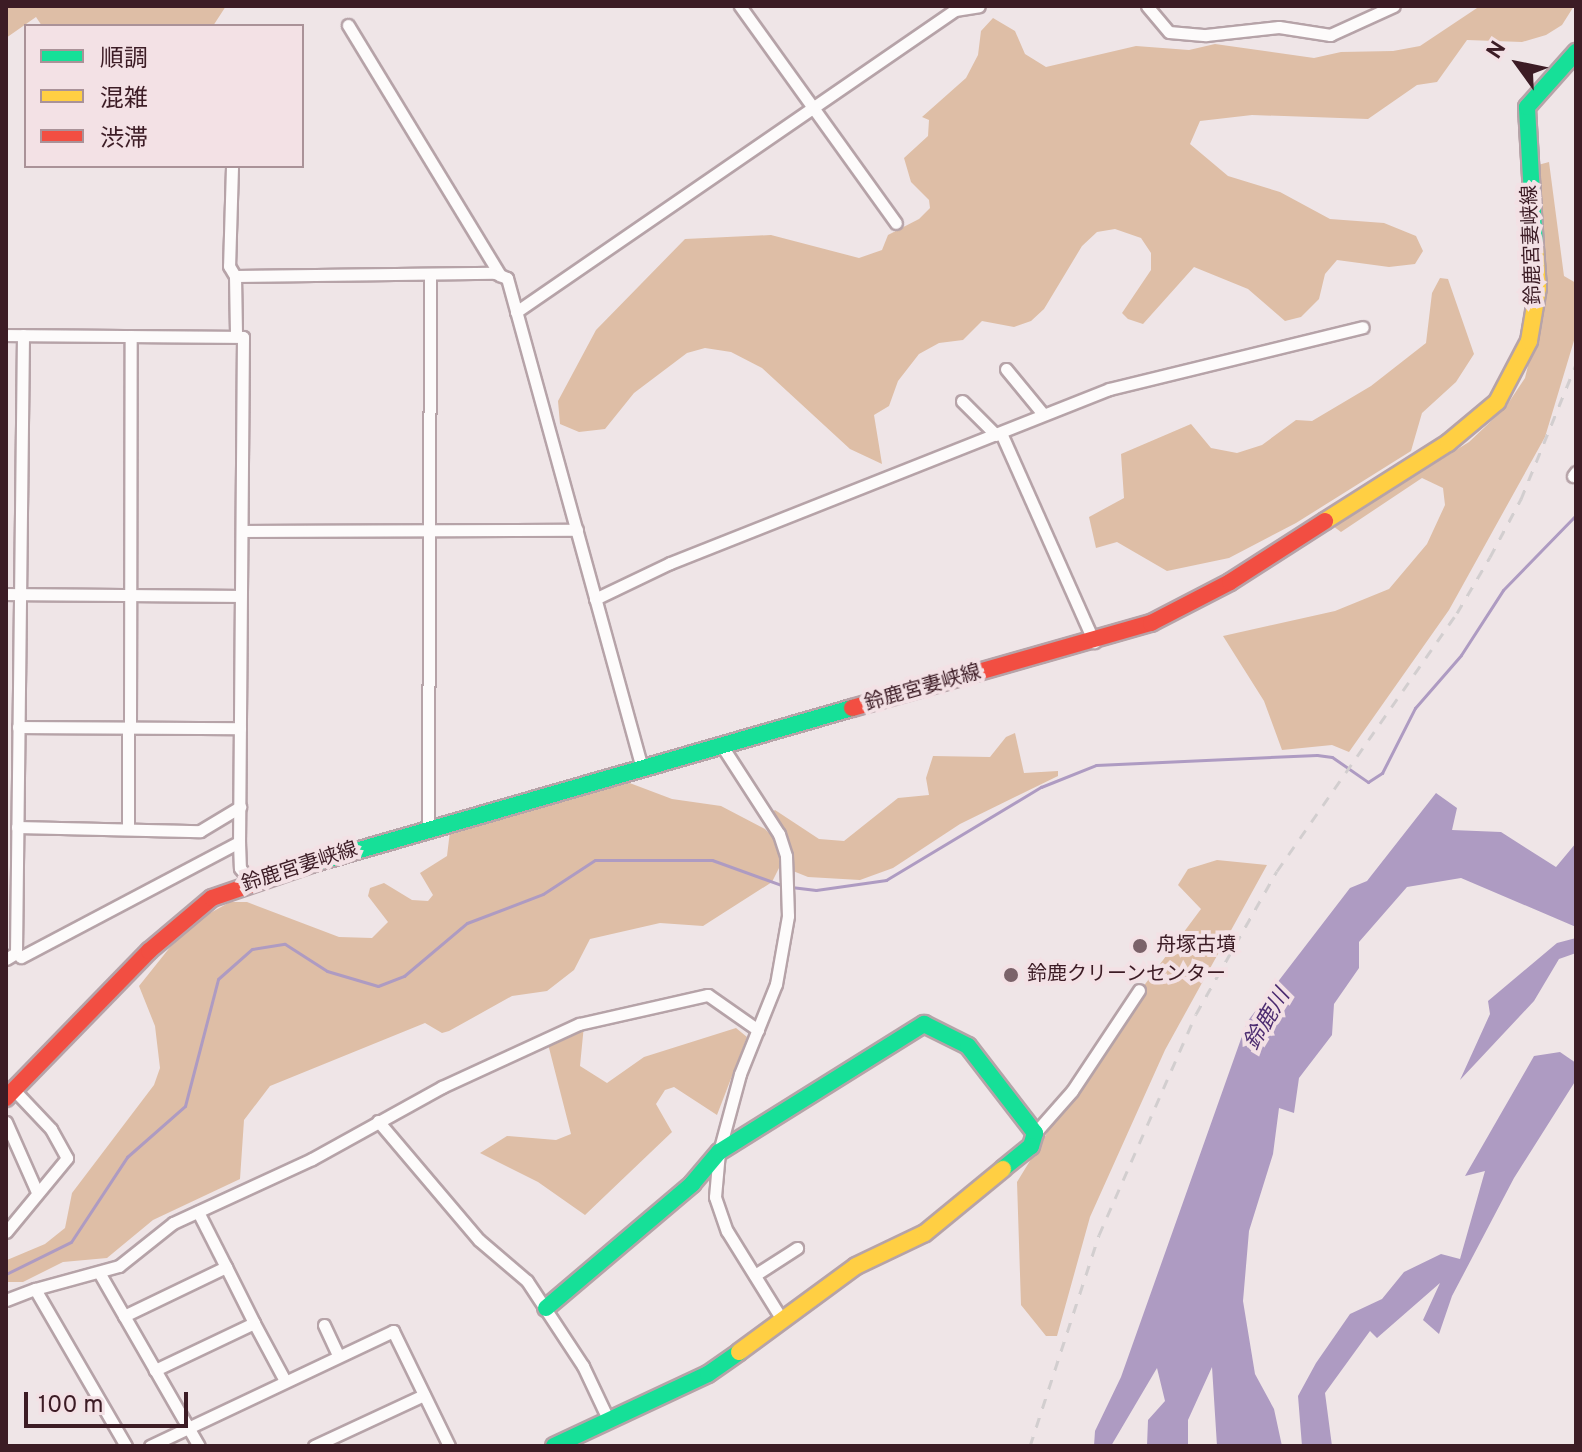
<!DOCTYPE html>
<meta charset="utf-8">
<style>
body{margin:0}
#map{position:relative;width:1582px;height:1452px;overflow:hidden;background:#efe5e7;font-family:Overpass,"Noto Sans JP",sans-serif}
div>[style]{position:absolute}
[style*='--x']{left:calc(var(--x)*1px);top:calc(var(--y)*1px);width:calc(var(--w)*1px);rotate:calc(var(--a)*1deg)}
.forest>*{inset:0;background:#debea6}
.water>*{inset:0;background:#ae9bc2}
.stream>*{height:3px;margin:-1.5px;padding:0 1.5px;transform-origin:1.5px;border-radius:1.5px;background:#ae9bc2}
.roads{filter:drop-shadow(2px 0 #b6a3a8) drop-shadow(-2px 0 #b6a3a8) drop-shadow(0 2px #b6a3a8) drop-shadow(0 -2px #b6a3a8)}
.street>*{height:11px;margin:-5.5px;padding:0 5.5px;transform-origin:5.5px;border-radius:5.5px;background:#fdfbfb}
.fast>*{height:16px;margin:-8px;padding:0 8px;transform-origin:8px;border-radius:8px;background:#16e098}
.slow>*{height:16px;margin:-8px;padding:0 8px;transform-origin:8px;border-radius:8px;background:#ffcf43}
.jam>*{height:16px;margin:-8px;padding:0 8px;transform-origin:8px;border-radius:8px;background:#f24e42}
.rail>*{height:3px;margin-top:-1.5px;transform-origin:0;background:repeating-linear-gradient(90deg,#d2cecf 0 10px,transparent 0 20px)}
.dots>*{width:22px;height:22px;translate:-50% -50%;box-sizing:border-box;border:4px solid #f3e1e5;border-radius:50%}
span{translate:-50% -50%;white-space:nowrap;text-align:center;line-height:1.15;-webkit-text-stroke:8px #f3e1e5;paint-order:stroke}
.street-label{font-size:20px;color:#3c1c25}
.poi-label{font-size:20px;color:#3c1c25}
.left{translate:0 -50%;text-align:left}
.water-label{font-size:22px;color:#4c2c70;font-style:italic}
.frame{position:absolute;inset:0;border:8px solid #3c1c25;pointer-events:none}
.legend{position:absolute;left:24px;top:24px;width:280px;height:144px;box-sizing:border-box;background:#f3e1e5;border:2px solid #aa9298;margin:0;padding:10px 14px;list-style:none;font-size:24px;color:#3c1c25}
.legend li{display:flex;align-items:center;gap:16px;height:40px}
.legend b{width:40px;border:2px solid #aa9298}
.north{position:absolute;left:1478px;top:24px;width:80px;height:80px;-webkit-text-stroke:6px #f3e1e5;paint-order:stroke;rotate:303deg;font-size:22px;font-weight:700;line-height:32px;text-align:center;color:#3c1c25}
.north::after{content:'';display:block;margin:auto;width:28px;height:36px;background:#3c1c25;clip-path:polygon(50% 0,100% 100%,50% 72%,0 100%)}
.scale{position:absolute;left:24px;top:1392px;width:164px;height:36px;box-sizing:border-box;border:4px solid #3c1c25;border-top:0;padding-left:10px;font-size:24px;line-height:28px;white-space:nowrap;color:#3c1c25;-webkit-text-stroke:6px #f3e1e5;paint-order:stroke}
</style>
<div id="map">
<div class="forest">
<div style="clip-path:polygon(6px 6px,226px 6px,213px 26px,42px 26px,36px 17px,6px 38px)"></div>
<div style="clip-path:polygon(1574px 6px,1562px 25px,1546px 35px,1522px 42px,1467px 40px,1437px 82px,1417px 85px,1368px 119px,1252px 115px,1200px 121px,1190px 144px,1228px 176px,1280px 192px,1330px 219px,1384px 223px,1416px 236px,1423px 251px,1415px 264px,1389px 267px,1337px 260px,1325px 274px,1319px 299px,1301px 317px,1285px 321px,1248px 289px,1194px 267px,1143px 324px,1128px 319px,1122px 313px,1151px 270px,1151px 253px,1141px 238px,1115px 229px,1097px 232px,1082px 246px,1044px 309px,1031px 321px,1014px 327px,982px 321px,963px 340px,939px 343px,919px 354px,898px 381px,889px 406px,874px 415px,882px 464px,850px 449px,762px 368px,731px 352px,705px 348px,687px 353px,634px 393px,605px 429px,579px 432px,560px 424px,558px 401px,596px 330px,685px 239px,771px 235px,859px 258px,882px 250px,888px 235px,919px 219px,930px 208px,929px 200px,911px 182px,904px 158px,928px 136px,929px 120px,922px 117px,966px 78px,978px 55px,981px 31px,993px 18px,1015px 31px,1025px 54px,1046px 67px,1136px 46px,1189px 50px,1215px 44px,1314px 58px,1341px 52px,1393px 51px,1420px 46px,1477px 8px)"></div>
<div style="clip-path:polygon(1549px 162px,1564px 276px,1576px 283px,1576px 334px,1545px 437px,1449px 610px,1349px 752px,1332px 745px,1282px 750px,1264px 701px,1223px 636px,1335px 611px,1389px 589px,1427px 544px,1445px 505px,1443px 488px,1422px 478px,1341px 532px,1333px 526px,1469px 442px,1505px 408px,1525px 378px,1533px 345px,1538px 165px)"></div>
<div style="clip-path:polygon(1440px 278px,1448px 279px,1474px 354px,1456px 382px,1422px 413px,1411px 451px,1296px 523px,1229px 558px,1167px 571px,1117px 542px,1096px 548px,1089px 517px,1124px 498px,1121px 454px,1191px 424px,1211px 448px,1237px 453px,1262px 445px,1296px 420px,1312px 421px,1371px 386px,1426px 343px,1432px 293px)"></div>
<div style="clip-path:polygon(1015px 733px,1024px 773px,1058px 771px,1058px 776px,960px 824px,893px 868px,860px 880px,808px 877px,793px 871px,769px 814px,775px 810px,819px 839px,844px 841px,898px 798px,929px 795px,926px 778px,933px 756px,990px 757px,1006px 737px)"></div>
<div style="clip-path:polygon(627px 782px,672px 799px,721px 806px,765px 829px,777px 841px,780px 866px,772px 882px,703px 926px,660px 923px,590px 939px,574px 970px,547px 991px,512px 996px,449px 1031px,442px 1033px,425px 1023px,270px 1086px,244px 1120px,240px 1179px,153px 1220px,107px 1258px,63px 1262px,23px 1282px,6px 1282px,7px 1260px,45px 1244px,65px 1228px,72px 1193px,154px 1085px,160px 1068px,155px 1026px,139px 986px,187px 926px,230px 902px,247px 902px,339px 937px,372px 938px,388px 922px,368px 896px,370px 888px,384px 883px,412px 900px,428px 901px,433px 895px,420px 873px,447px 856px,450px 831px)"></div>
<div style="clip-path:polygon(1217px 860px,1267px 865px,1165px 1050px,1090px 1217px,1057px 1336px,1046px 1336px,1021px 1305px,1017px 1182px,1105px 1038px,1201px 909px,1178px 885px,1188px 869px)"></div>
<div style="clip-path:polygon(584px 1025px,580px 1066px,607px 1083px,644px 1057px,736px 1028px,747px 1037px,717px 1115px,674px 1087px,665px 1090px,656px 1104px,672px 1132px,585px 1215px,538px 1182px,480px 1153px,507px 1136px,556px 1140px,571px 1134px,548px 1044px)"></div>
</div>
<div class="water">
<div style="clip-path:polygon(1436px 793px,1457px 808px,1452px 830px,1501px 832px,1556px 867px,1576px 843px,1576px 927px,1461px 878px,1407px 887px,1359px 942px,1359px 968px,1334px 1004px,1332px 1035px,1299px 1078px,1294px 1113px,1279px 1108px,1273px 1154px,1249px 1231px,1243px 1301px,1255px 1374px,1274px 1409px,1282px 1446px,1217px 1446px,1212px 1367px,1188px 1420px,1188px 1446px,1147px 1446px,1148px 1420px,1165px 1401px,1157px 1368px,1111px 1446px,1094px 1446px,1095px 1431px,1121px 1377px,1247px 1022px,1350px 888px,1367px 881px)"></div>
<div style="clip-path:polygon(1576px 938px,1576px 953px,1559px 959px,1534px 1001px,1460px 1080px,1490px 1014px,1488px 1001px,1557px 943px)"></div>
<div style="clip-path:polygon(1560px 1052px,1576px 1063px,1576px 1080px,1514px 1178px,1452px 1296px,1439px 1334px,1423px 1320px,1440px 1283px,1377px 1338px,1370px 1331px,1325px 1393px,1332px 1446px,1302px 1446px,1298px 1396px,1316px 1363px,1350px 1314px,1382px 1299px,1404px 1272px,1441px 1254px,1460px 1259px,1485px 1171px,1465px 1176px,1534px 1056px)"></div>
</div>
<div class="stream">
<div style="--x:791;--y:887;--w:25;--a:7"></div>
<div style="--x:816;--y:890;--w:71;--a:-8.1"></div>
<div style="--x:886;--y:880;--w:181;--a:-31"></div>
<div style="--x:1041;--y:787;--w:59;--a:-21.8"></div>
<div style="--x:1096;--y:765;--w:221;--a:-2.6"></div>
<div style="--x:1317;--y:755;--w:15;--a:8"></div>
<div style="--x:1332;--y:757;--w:44;--a:34.8"></div>
<div style="--x:1368;--y:782;--w:17;--a:-33"></div>
<div style="--x:1382;--y:773;--w:73;--a:-63.1"></div>
<div style="--x:1415;--y:708;--w:70;--a:-49"></div>
<div style="--x:1461;--y:655;--w:77;--a:-57.1"></div>
<div style="--x:1503;--y:590;--w:105;--a:-45.8"></div>
<div style="--x:6;--y:1274;--w:72;--a:-26.2"></div>
<div style="--x:71;--y:1242;--w:102;--a:-56.6"></div>
<div style="--x:127;--y:1157;--w:77;--a:-41.3"></div>
<div style="--x:185;--y:1106;--w:131;--a:-75.4"></div>
<div style="--x:218;--y:979;--w:45;--a:-41.4"></div>
<div style="--x:252;--y:949;--w:33;--a:-9"></div>
<div style="--x:285;--y:944;--w:50;--a:32.7"></div>
<div style="--x:327;--y:971;--w:53;--a:16.4"></div>
<div style="--x:378;--y:986;--w:28;--a:-21"></div>
<div style="--x:404;--y:976;--w:82;--a:-40.1"></div>
<div style="--x:467;--y:923;--w:81;--a:-20.9"></div>
<div style="--x:543;--y:894;--w:62;--a:-33.2"></div>
<div style="--x:595;--y:860;--w:117;--a:0"></div>
<div style="--x:712;--y:860;--w:77;--a:19.9"></div>
</div>
<div class="roads">
<div class="street">
<div style="--x:740;--y:6;--w:267;--a:54.3"></div>
<div style="--x:1147;--y:6;--w:34;--a:50"></div>
<div style="--x:1169;--y:32;--w:37;--a:5"></div>
<div style="--x:1206;--y:35;--w:73;--a:-6.3"></div>
<div style="--x:1279;--y:27;--w:52;--a:8.9"></div>
<div style="--x:1330;--y:35;--w:70;--a:-24.4"></div>
<div style="--x:348;--y:25;--w:293;--a:58.7"></div>
<div style="--x:232;--y:167;--w:99;--a:91.7"></div>
<div style="--x:229;--y:266;--w:12;--a:59"></div>
<div style="--x:235;--y:276;--w:60;--a:89"></div>
<div style="--x:235;--y:276;--w:260;--a:-0.7"></div>
<div style="--x:495;--y:273;--w:13;--a:23"></div>
<div style="--x:507;--y:278;--w:508;--a:74.6"></div>
<div style="--x:516;--y:312;--w:533;--a:-34.53"></div>
<div style="--x:955;--y:10;--w:24;--a:-9"></div>
<div style="--x:6;--y:335;--w:237;--a:0.5"></div>
<div style="--x:243;--y:337;--w:505;--a:90.45"></div>
<div style="--x:239;--y:842;--w:26;--a:88"></div>
<div style="--x:240;--y:868;--w:18;--a:52"></div>
<div style="--x:1006;--y:369;--w:58;--a:50.6"></div>
<div style="--x:962;--y:401;--w:48;--a:45"></div>
<div style="--x:1001;--y:433;--w:229;--a:66"></div>
<div style="--x:1573;--y:476;--w:5;--a:-53"></div>
<div style="--x:242;--y:531;--w:335;--a:-0.2"></div>
<div style="--x:6;--y:594;--w:234;--a:0.5"></div>
<div style="--x:595;--y:599;--w:83;--a:-25.6"></div>
<div style="--x:670;--y:563;--w:472;--a:-21.6"></div>
<div style="--x:1109;--y:389;--w:261;--a:-13.7"></div>
<div style="--x:18;--y:727;--w:222;--a:0.3"></div>
<div style="--x:128;--y:727;--w:102;--a:90"></div>
<div style="--x:130;--y:727;--w:391;--a:-89.9"></div>
<div style="--x:722;--y:746;--w:105;--a:57.1"></div>
<div style="--x:779;--y:834;--w:23;--a:72"></div>
<div style="--x:786;--y:856;--w:60;--a:88.1"></div>
<div style="--x:788;--y:916;--w:69;--a:100"></div>
<div style="--x:776;--y:984;--w:97;--a:111.8"></div>
<div style="--x:740;--y:1074;--w:81;--a:105.1"></div>
<div style="--x:719;--y:1152;--w:45;--a:95.1"></div>
<div style="--x:715;--y:1197;--w:36;--a:71"></div>
<div style="--x:727;--y:1231;--w:102;--a:58.2"></div>
<div style="--x:17;--y:827;--w:183;--a:1.3"></div>
<div style="--x:200;--y:831;--w:47;--a:-31"></div>
<div style="--x:428;--y:828;--w:554;--a:-89.79"></div>
<div style="--x:16;--y:953;--w:618;--a:-89.35"></div>
<div style="--x:6;--y:959;--w:12;--a:-31"></div>
<div style="--x:16;--y:953;--w:6;--a:39"></div>
<div style="--x:21;--y:957;--w:246;--a:-27.8"></div>
<div style="--x:378;--y:1121;--w:156;--a:49.7"></div>
<div style="--x:479;--y:1240;--w:63;--a:40.5"></div>
<div style="--x:527;--y:1281;--w:102;--a:56.6"></div>
<div style="--x:583;--y:1366;--w:61;--a:64.7"></div>
<div style="--x:6;--y:1122;--w:77;--a:66.1"></div>
<div style="--x:1035;--y:1133;--w:56;--a:-48.6"></div>
<div style="--x:1072;--y:1091;--w:121;--a:-56.4"></div>
<div style="--x:198;--y:1212;--w:62;--a:63"></div>
<div style="--x:6;--y:1232;--w:96;--a:-50.5"></div>
<div style="--x:67;--y:1158;--w:33;--a:-119"></div>
<div style="--x:51;--y:1129;--w:54;--a:-133.5"></div>
<div style="--x:100;--y:1274;--w:198;--a:60.1"></div>
<div style="--x:755;--y:1275;--w:50;--a:-32.7"></div>
<div style="--x:6;--y:1300;--w:31;--a:-21"></div>
<div style="--x:124;--y:1316;--w:113;--a:-25.7"></div>
<div style="--x:226;--y:1267;--w:63;--a:63.4"></div>
<div style="--x:254;--y:1323;--w:110;--a:154.6"></div>
<div style="--x:254;--y:1323;--w:64;--a:61.8"></div>
<div style="--x:324;--y:1325;--w:33;--a:65"></div>
<div style="--x:126;--y:1446;--w:181;--a:-120.1"></div>
<div style="--x:35;--y:1289;--w:87;--a:-15.3"></div>
<div style="--x:119;--y:1266;--w:69;--a:-38.5"></div>
<div style="--x:173;--y:1223;--w:153;--a:-24.7"></div>
<div style="--x:312;--y:1159;--w:149;--a:-29"></div>
<div style="--x:442;--y:1087;--w:151;--a:-24.7"></div>
<div style="--x:579;--y:1024;--w:132;--a:-12.7"></div>
<div style="--x:708;--y:995;--w:61;--a:35"></div>
<div style="--x:150;--y:1446;--w:269;--a:-25.3"></div>
<div style="--x:393;--y:1331;--w:128;--a:64"></div>
<div style="--x:314;--y:1446;--w:121;--a:-24.9"></div>
</div>
<div class="fast">
<div style="--x:1535;--y:247;--w:140;--a:-93.3"></div>
<div style="--x:1527;--y:107;--w:74;--a:-48.3"></div>
<div style="--x:311;--y:864;--w:563;--a:-16.09"></div>
<div style="--x:546;--y:1308;--w:192;--a:-40.3"></div>
<div style="--x:692;--y:1184;--w:42;--a:-49.8"></div>
<div style="--x:719;--y:1152;--w:242;--a:-32"></div>
<div style="--x:924;--y:1024;--w:49;--a:26.6"></div>
<div style="--x:968;--y:1046;--w:110;--a:52.4"></div>
<div style="--x:1035;--y:1133;--w:14;--a:107"></div>
<div style="--x:1031;--y:1146;--w:36;--a:141"></div>
<div style="--x:554;--y:1446;--w:170;--a:-25.1"></div>
<div style="--x:708;--y:1374;--w:38;--a:-35"></div>
</div>
<div class="slow">
<div style="--x:1325;--y:521;--w:146;--a:-32.4"></div>
<div style="--x:1448;--y:443;--w:64;--a:-39.9"></div>
<div style="--x:1497;--y:402;--w:69;--a:-62.3"></div>
<div style="--x:1529;--y:341;--w:54;--a:-80.4"></div>
<div style="--x:1538;--y:288;--w:41;--a:-94.2"></div>
<div style="--x:739;--y:1352;--w:145;--a:-36.3"></div>
<div style="--x:856;--y:1266;--w:76;--a:-25.6"></div>
<div style="--x:925;--y:1233;--w:101;--a:-39.4"></div>
</div>
<div class="jam">
<div style="--x:852;--y:708;--w:311;--a:-15.9"></div>
<div style="--x:1151;--y:623;--w:89;--a:-27.4"></div>
<div style="--x:1230;--y:582;--w:113;--a:-32.7"></div>
<div style="--x:6;--y:1098;--w:205;--a:-45.8"></div>
<div style="--x:149;--y:951;--w:82;--a:-40.1"></div>
<div style="--x:212;--y:898;--w:105;--a:-19"></div>
</div>
</div>
<div class="rail">
<div style="--x:1030;--y:1446;--w:222;--a:-71.9"></div>
<div style="--x:1099;--y:1235;--w:241;--a:-66.3"></div>
<div style="--x:1196;--y:1014;--w:164;--a:-60.5"></div>
<div style="--x:1277;--y:871;--w:315;--a:-55.1"></div>
<div style="--x:1457;--y:613;--w:65;--a:-59.5"></div>
<div style="--x:1490;--y:557;--w:66;--a:-61.9"></div>
<div style="--x:1521;--y:499;--w:146;--a:-67.8"></div>
</div>
<div class="dots">
<div style="left:1140px;top:946px;background:#7b6269"></div>
<div style="left:1011px;top:975px;background:#7b6269"></div>
</div>
<div class="street-label">
<span style="left:1533px;top:245px;rotate:-92deg">鈴鹿宮妻峡線</span>
<span style="left:923px;top:689px;rotate:-16deg">鈴鹿宮妻峡線</span>
<span style="left:300px;top:868px;rotate:-18deg">鈴鹿宮妻峡線</span>
</div>
<div class="poi-label">
<span class="left" style="left:1156px;top:946px">舟塚古墳</span>
<span class="left" style="left:1027px;top:975px">鈴鹿クリーンセンター</span>
</div>
<div class="water-label">
<span style="left:1268px;top:1020px;rotate:-59deg">鈴鹿川</span>
</div>
<div class="frame"></div>
<ul class="legend">
<li><b style="height:10px;background:#16e098"></b>順調</li>
<li><b style="height:10px;background:#ffcf43"></b>混雑</li>
<li><b style="height:10px;background:#f24e42"></b>渋滞</li>
</ul>
<div class="north">N</div>
<div class="scale">100 m</div>
</div>
